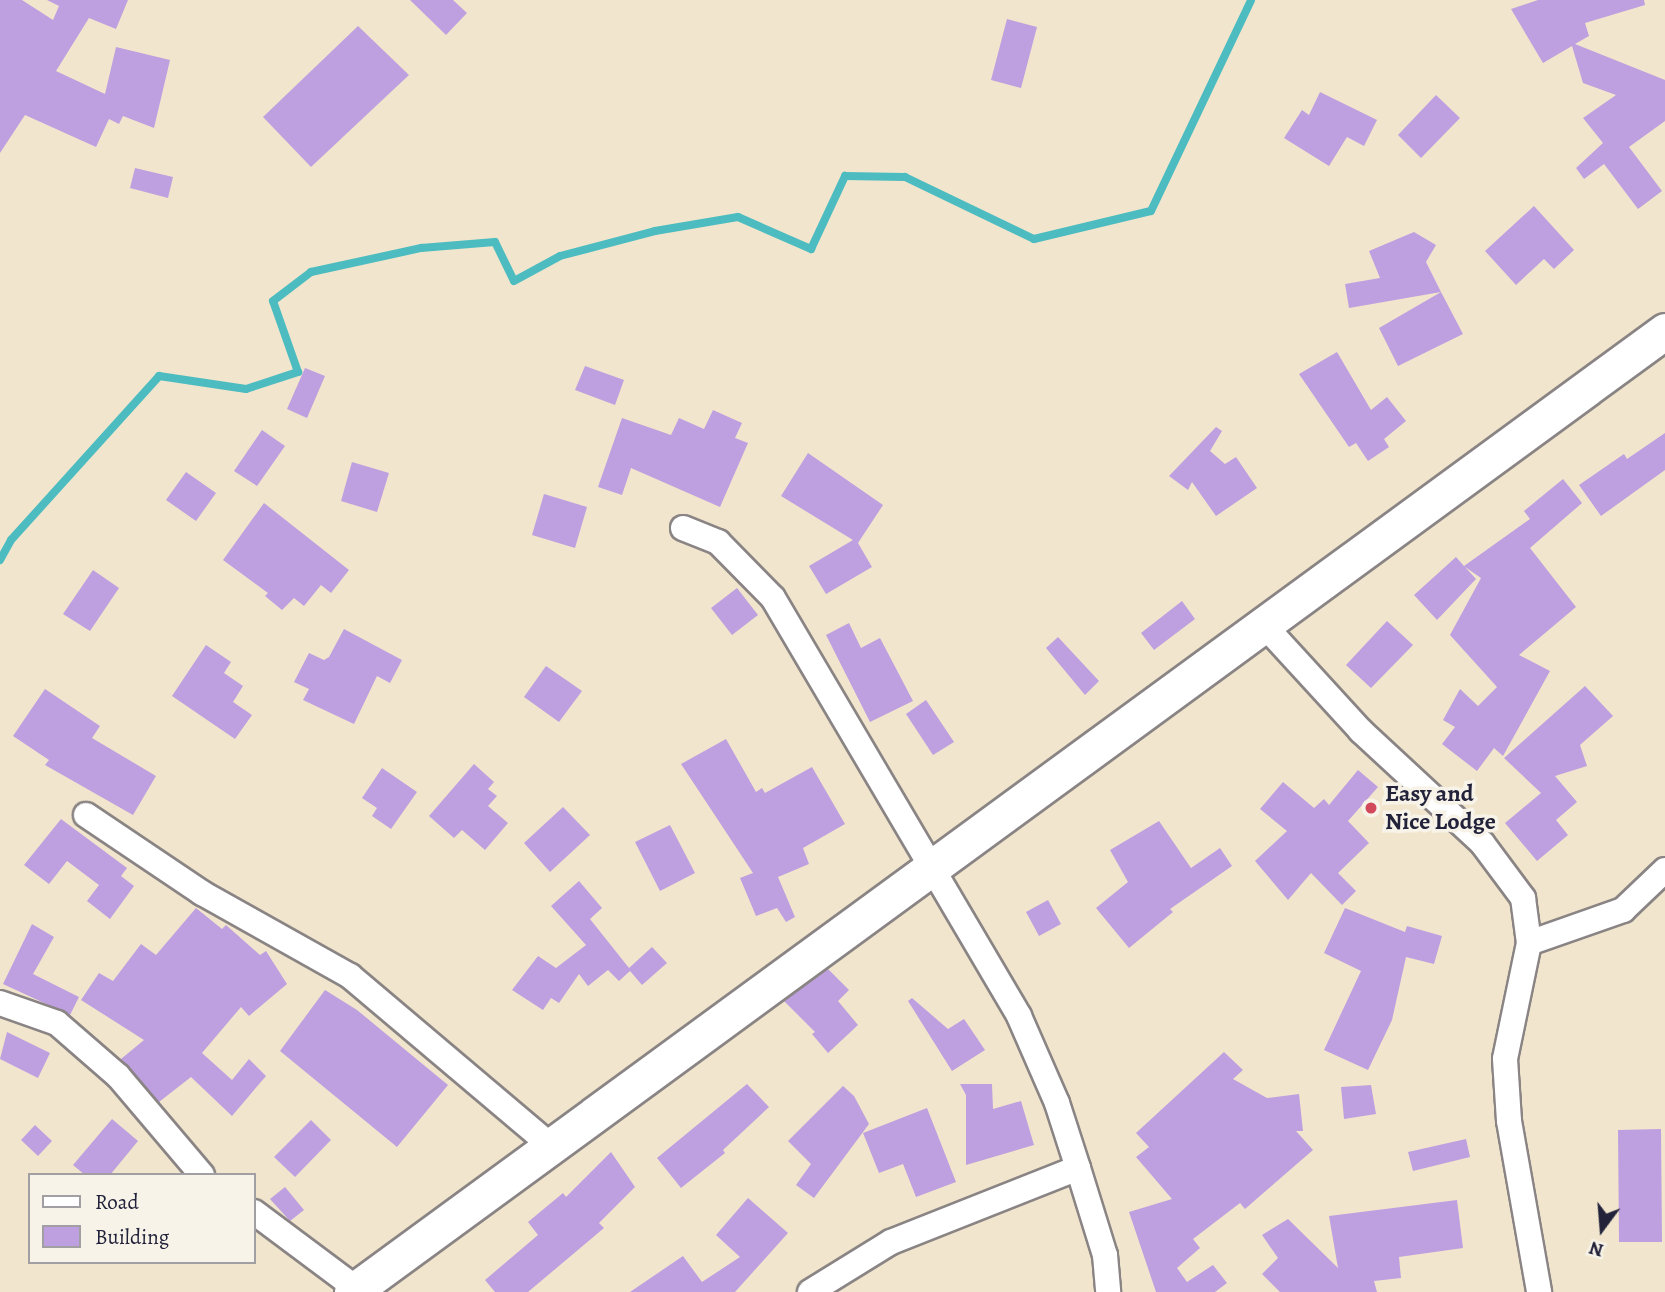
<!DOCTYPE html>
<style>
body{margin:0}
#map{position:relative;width:1665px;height:1292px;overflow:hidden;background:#f1e6cd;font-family:Alegreya,serif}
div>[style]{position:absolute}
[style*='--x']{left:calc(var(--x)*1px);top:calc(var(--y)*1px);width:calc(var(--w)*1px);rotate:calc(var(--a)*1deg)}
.stream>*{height:8px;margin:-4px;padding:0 4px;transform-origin:4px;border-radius:4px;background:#4dbcc1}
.building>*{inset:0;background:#be9fdf}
.roads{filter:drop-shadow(2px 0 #8a8484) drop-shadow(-2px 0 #8a8484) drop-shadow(0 2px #8a8484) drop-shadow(0 -2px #8a8484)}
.minor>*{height:24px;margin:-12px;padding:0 12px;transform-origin:12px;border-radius:12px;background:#fff}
.secondary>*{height:35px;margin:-17.5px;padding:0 17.5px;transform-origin:17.5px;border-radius:17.5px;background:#fff}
.dots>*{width:19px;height:19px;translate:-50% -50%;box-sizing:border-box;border:4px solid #f7f3e8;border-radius:50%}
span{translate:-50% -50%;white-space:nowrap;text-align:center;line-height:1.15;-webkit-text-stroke:7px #f7f3e8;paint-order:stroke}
.poi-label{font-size:24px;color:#22223b;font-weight:700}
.left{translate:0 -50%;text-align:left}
.legend{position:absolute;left:28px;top:1173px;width:228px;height:91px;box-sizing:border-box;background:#f7f3e8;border:2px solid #a29fa3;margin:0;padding:9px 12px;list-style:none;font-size:21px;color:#22223b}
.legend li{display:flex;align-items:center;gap:14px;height:35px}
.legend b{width:35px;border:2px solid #a29fa3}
.north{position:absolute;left:1567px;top:1194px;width:70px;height:70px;-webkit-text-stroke:5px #f7f3e8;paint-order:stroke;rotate:196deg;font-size:19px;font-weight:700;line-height:28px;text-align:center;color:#22223b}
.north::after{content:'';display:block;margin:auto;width:24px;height:32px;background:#22223b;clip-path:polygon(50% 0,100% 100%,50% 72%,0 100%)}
</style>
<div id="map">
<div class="stream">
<div style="--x:0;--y:560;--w:23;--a:-61"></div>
<div style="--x:11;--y:540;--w:221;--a:-47.9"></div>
<div style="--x:159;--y:376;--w:88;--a:8.5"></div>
<div style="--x:246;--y:389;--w:55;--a:-18.1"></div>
<div style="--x:298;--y:372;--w:75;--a:-109.4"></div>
<div style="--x:273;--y:301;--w:48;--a:-37.3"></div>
<div style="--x:311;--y:272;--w:113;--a:-12.3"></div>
<div style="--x:421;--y:248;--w:74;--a:-4.6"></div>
<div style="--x:495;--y:242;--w:43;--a:64"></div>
<div style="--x:514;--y:281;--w:52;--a:-28.5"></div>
<div style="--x:560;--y:256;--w:98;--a:-14.7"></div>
<div style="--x:655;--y:231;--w:84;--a:-9.6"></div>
<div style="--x:738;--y:217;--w:80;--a:23.7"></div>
<div style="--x:811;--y:249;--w:81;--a:-65"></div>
<div style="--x:845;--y:176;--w:60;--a:1"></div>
<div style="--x:905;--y:177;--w:143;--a:25.7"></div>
<div style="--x:1034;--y:239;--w:120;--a:-13.5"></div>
<div style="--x:1151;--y:211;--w:233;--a:-64.6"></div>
</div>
<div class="building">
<div style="clip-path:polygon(0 0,22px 0,53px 20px,59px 6px,47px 0,128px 0,116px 29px,89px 18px,56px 71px,105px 94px,116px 47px,170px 60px,154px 128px,123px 116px,119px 124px,109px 119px,96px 147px,25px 115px,0 153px)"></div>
<div style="clip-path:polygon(410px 0,453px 0,467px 13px,446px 35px)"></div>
<div style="clip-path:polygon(1538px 0,1644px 0,1645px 5px,1585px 23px,1589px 36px,1575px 44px,1665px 80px,1665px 121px,1629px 147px,1662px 191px,1638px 209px,1604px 164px,1584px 179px,1576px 168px,1603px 143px,1583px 118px,1616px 95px,1583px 83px,1572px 46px,1543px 63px,1511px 9px)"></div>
<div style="clip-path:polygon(1007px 19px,1037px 27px,1021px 88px,991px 80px)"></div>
<div style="clip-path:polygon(358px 26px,409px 75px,311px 167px,263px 117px)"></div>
<div style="clip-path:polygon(1320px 92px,1377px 120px,1364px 146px,1347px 137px,1329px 166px,1284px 138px,1302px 110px,1309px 115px)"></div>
<div style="clip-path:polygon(1436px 95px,1460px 118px,1421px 158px,1398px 135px)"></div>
<div style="clip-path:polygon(135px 168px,173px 177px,168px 198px,130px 188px)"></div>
<div style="clip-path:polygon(1534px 206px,1574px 250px,1554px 269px,1544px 259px,1516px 285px,1485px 251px)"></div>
<div style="clip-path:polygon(1414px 232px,1436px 245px,1426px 262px,1441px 292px,1349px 308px,1345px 284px,1380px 278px,1369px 251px)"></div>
<div style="clip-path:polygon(1441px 292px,1463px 334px,1398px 366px,1379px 328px)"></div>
<div style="clip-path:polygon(1337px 352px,1371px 410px,1387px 397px,1406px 421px,1384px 439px,1389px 447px,1368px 461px,1356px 443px,1349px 447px,1299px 374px)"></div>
<div style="clip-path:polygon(585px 366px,624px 380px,615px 405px,575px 390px)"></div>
<div style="clip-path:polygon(305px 368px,325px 376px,307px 418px,287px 409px)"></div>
<div style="clip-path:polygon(713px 410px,742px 423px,735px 438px,748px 443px,720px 507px,631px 468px,622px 495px,598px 487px,622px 418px,671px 435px,679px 418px,704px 429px)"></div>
<div style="clip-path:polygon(1216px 427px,1222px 431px,1210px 451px,1225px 464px,1236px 457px,1257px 488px,1216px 516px,1192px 482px,1188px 490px,1169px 476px)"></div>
<div style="clip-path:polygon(262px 430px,285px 446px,257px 486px,234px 471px)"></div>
<div style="clip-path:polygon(1665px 433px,1665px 470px,1601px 516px,1579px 485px,1624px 454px,1627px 459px)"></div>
<div style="clip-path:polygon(808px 453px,883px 505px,858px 543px,872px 567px,826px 594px,809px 566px,853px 540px,781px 496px)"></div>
<div style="clip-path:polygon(352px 462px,389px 473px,377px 512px,341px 501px)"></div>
<div style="clip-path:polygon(186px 472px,216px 493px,196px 521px,166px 500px)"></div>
<div style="clip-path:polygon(1563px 479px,1582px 503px,1530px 548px,1576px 607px,1519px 655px,1550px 671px,1503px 756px,1494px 748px,1477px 771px,1442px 744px,1455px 727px,1443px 720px,1460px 689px,1478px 706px,1497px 687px,1450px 635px,1481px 578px,1465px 567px,1476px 579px,1437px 620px,1414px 595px,1456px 557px,1464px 566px,1530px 519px,1524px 511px)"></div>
<div style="clip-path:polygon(544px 494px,587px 507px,575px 548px,532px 535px)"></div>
<div style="clip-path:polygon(264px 503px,349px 570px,331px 593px,321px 585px,304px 606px,294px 598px,282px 610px,265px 596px,268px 593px,223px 560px)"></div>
<div style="clip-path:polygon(93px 570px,119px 588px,90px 631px,63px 614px)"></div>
<div style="clip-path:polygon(737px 588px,758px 615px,732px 635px,711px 608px)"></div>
<div style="clip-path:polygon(1182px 601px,1195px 619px,1154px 650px,1141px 633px)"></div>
<div style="clip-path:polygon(1387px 621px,1413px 645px,1371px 688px,1346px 665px)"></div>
<div style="clip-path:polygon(849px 623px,861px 648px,880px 638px,913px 701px,870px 722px,826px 635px)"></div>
<div style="clip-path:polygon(344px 629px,402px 660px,390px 683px,377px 676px,354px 724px,303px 700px,309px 689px,294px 682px,309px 653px,324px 660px,329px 657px)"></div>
<div style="clip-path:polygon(1058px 637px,1099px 681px,1085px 695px,1046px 648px)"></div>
<div style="clip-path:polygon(206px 645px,231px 662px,224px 673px,243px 686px,233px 702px,252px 715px,235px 739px,172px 696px)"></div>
<div style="clip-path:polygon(546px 666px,582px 691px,559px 722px,524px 697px)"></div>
<div style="clip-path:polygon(1585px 686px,1613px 716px,1580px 745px,1587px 766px,1555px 776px,1577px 802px,1556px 820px,1568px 835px,1537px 861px,1505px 823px,1541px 793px,1504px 758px)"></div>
<div style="clip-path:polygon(45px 689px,100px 726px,92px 738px,156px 776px,133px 815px,45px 765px,49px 760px,13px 736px)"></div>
<div style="clip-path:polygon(926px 700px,954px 742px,933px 755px,906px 714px)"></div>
<div style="clip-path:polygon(726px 739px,756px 792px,762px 788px,765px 793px,812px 767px,845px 824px,803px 848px,809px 864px,778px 877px,795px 917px,786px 922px,777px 908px,756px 916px,740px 878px,753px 873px,681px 764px)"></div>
<div style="clip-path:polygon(474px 764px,494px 782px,488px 789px,497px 796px,488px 806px,508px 823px,485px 850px,462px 830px,454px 838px,429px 816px)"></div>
<div style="clip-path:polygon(382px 768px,417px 792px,391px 829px,372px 816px,377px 808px,362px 798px)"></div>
<div style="clip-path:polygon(1358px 770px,1378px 787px,1348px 821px,1369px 843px,1338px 873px,1356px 891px,1342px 905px,1311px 873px,1288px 900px,1255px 861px,1287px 831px,1260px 809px,1283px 782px,1314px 808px,1324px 799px,1329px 805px)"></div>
<div style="clip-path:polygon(563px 807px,590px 835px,550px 872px,524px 843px)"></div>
<div style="clip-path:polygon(61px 819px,127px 868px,121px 876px,134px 886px,110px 919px,87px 901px,99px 885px,67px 861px,49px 884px,24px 865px)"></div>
<div style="clip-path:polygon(1159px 821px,1191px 868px,1220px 848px,1232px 866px,1170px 909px,1173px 912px,1129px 948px,1096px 908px,1128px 882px,1110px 850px)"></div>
<div style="clip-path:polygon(670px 825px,695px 873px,660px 891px,635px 842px)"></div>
<div style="clip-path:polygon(579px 881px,602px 908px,590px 919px,629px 968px,652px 947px,667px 963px,642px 985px,630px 971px,619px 981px,608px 970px,588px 986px,579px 974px,559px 1003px,551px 998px,543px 1010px,512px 990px,538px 956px,556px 968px,586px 945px,551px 906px)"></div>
<div style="clip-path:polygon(1048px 900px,1061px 924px,1039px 936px,1026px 912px)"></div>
<div style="clip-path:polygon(196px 908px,222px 929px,226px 925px,260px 955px,266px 951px,287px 984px,249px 1016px,241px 1007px,202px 1053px,232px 1080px,249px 1059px,266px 1076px,232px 1116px,191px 1077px,159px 1102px,121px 1059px,144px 1040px,81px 1000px,99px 973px,113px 981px,141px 944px,156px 955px)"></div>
<div style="clip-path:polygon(1345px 908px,1405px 932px,1407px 926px,1442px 936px,1434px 964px,1406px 957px,1392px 1020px,1368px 1070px,1324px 1050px,1361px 971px,1324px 953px)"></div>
<div style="clip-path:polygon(32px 924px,54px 937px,33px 974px,79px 997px,70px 1015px,3px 984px)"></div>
<div style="clip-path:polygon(828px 969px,849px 990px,838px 1001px,858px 1025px,828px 1053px,812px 1034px,815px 1032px,784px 1001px)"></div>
<div style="clip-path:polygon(325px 990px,357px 1010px,448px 1085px,397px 1147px,280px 1051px)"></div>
<div style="clip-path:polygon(912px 998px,948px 1029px,964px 1019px,985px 1050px,952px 1071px,908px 1001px)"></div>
<div style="clip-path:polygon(7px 1032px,50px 1053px,38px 1078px,0 1059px)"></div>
<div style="clip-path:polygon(1224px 1052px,1243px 1070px,1233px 1079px,1267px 1098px,1299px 1094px,1303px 1131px,1296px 1131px,1313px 1150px,1245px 1209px,1240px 1203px,1193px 1239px,1200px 1248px,1177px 1268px,1187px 1282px,1213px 1265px,1227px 1283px,1215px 1292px,1156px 1292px,1129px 1212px,1172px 1199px,1136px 1157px,1149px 1147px,1136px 1133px)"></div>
<div style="clip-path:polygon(747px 1084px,769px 1107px,723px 1150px,725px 1153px,681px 1188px,657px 1158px)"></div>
<div style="clip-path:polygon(960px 1084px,992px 1084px,993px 1109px,1021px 1101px,1034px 1145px,966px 1165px,966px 1095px)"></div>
<div style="clip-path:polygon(1371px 1085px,1376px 1114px,1344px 1119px,1341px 1087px)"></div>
<div style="clip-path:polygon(843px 1086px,854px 1096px,869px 1124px,814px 1198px,796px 1185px,811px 1164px,788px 1141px)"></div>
<div style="clip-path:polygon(927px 1108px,956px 1182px,916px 1197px,903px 1164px,879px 1173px,863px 1133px)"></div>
<div style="clip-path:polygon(112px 1119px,138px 1141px,110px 1175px,85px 1175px,73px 1165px)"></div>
<div style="clip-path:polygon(311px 1120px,331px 1140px,295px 1177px,274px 1157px)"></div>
<div style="clip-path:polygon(35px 1125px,52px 1141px,38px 1156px,21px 1140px)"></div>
<div style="clip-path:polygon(1661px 1129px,1662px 1242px,1619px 1242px,1618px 1130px)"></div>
<div style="clip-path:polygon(1466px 1139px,1470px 1157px,1413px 1171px,1408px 1152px)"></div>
<div style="clip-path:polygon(611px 1152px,635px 1187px,599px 1223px,604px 1228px,528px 1292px,495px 1292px,485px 1280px,538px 1235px,528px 1222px,563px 1193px,566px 1197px)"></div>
<div style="clip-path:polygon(285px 1187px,304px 1210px,290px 1221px,270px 1199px)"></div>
<div style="clip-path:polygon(748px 1198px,788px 1233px,735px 1292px,630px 1292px,683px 1256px,702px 1282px,740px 1257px,716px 1235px)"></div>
<div style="clip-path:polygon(1457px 1200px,1463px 1248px,1399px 1257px,1401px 1278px,1374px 1281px,1377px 1292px,1280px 1292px,1262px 1274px,1278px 1258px,1262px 1235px,1288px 1219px,1338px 1268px,1329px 1216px)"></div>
</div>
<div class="roads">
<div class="minor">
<div style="--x:683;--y:528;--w:38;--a:22"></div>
<div style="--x:718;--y:542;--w:78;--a:45.5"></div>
<div style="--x:773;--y:598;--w:485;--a:59.5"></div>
<div style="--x:1019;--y:1016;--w:95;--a:66.4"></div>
<div style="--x:1057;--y:1103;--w:68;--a:72.1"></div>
<div style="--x:1078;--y:1168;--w:91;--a:72.8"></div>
<div style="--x:1105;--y:1255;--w:37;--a:85"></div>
<div style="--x:1263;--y:624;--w:145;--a:47.5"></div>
<div style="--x:1361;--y:731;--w:165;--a:42.8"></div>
<div style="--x:1482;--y:843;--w:69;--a:53.3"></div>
<div style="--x:1523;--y:898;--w:45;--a:82.4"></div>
<div style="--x:1529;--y:943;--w:118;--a:101.7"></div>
<div style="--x:1505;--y:1059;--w:62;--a:86.3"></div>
<div style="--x:1509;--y:1121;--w:174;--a:80"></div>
<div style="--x:86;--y:815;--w:140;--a:33.9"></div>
<div style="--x:202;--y:893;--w:170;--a:29.3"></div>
<div style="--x:350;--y:976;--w:262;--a:40.2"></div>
<div style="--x:1529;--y:943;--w:100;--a:-19.3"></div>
<div style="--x:1623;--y:910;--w:58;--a:-43.6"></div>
<div style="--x:0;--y:1003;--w:60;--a:19.3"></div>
<div style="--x:57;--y:1023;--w:81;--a:41"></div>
<div style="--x:118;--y:1076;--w:130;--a:49.7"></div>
<div style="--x:254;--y:1212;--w:129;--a:36.8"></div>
<div style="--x:810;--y:1292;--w:95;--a:-31.7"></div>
<div style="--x:891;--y:1242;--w:201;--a:-21.6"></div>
</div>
<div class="secondary">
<div style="--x:352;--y:1292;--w:1627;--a:-36.2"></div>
</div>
</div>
<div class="dots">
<div style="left:1371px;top:808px;background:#d1495b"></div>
</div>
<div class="poi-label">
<span class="left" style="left:1385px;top:808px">Easy and<br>Nice Lodge</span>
</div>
<ul class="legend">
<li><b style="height:9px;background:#fff"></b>Road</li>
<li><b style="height:19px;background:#be9fdf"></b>Building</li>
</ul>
<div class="north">N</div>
</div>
